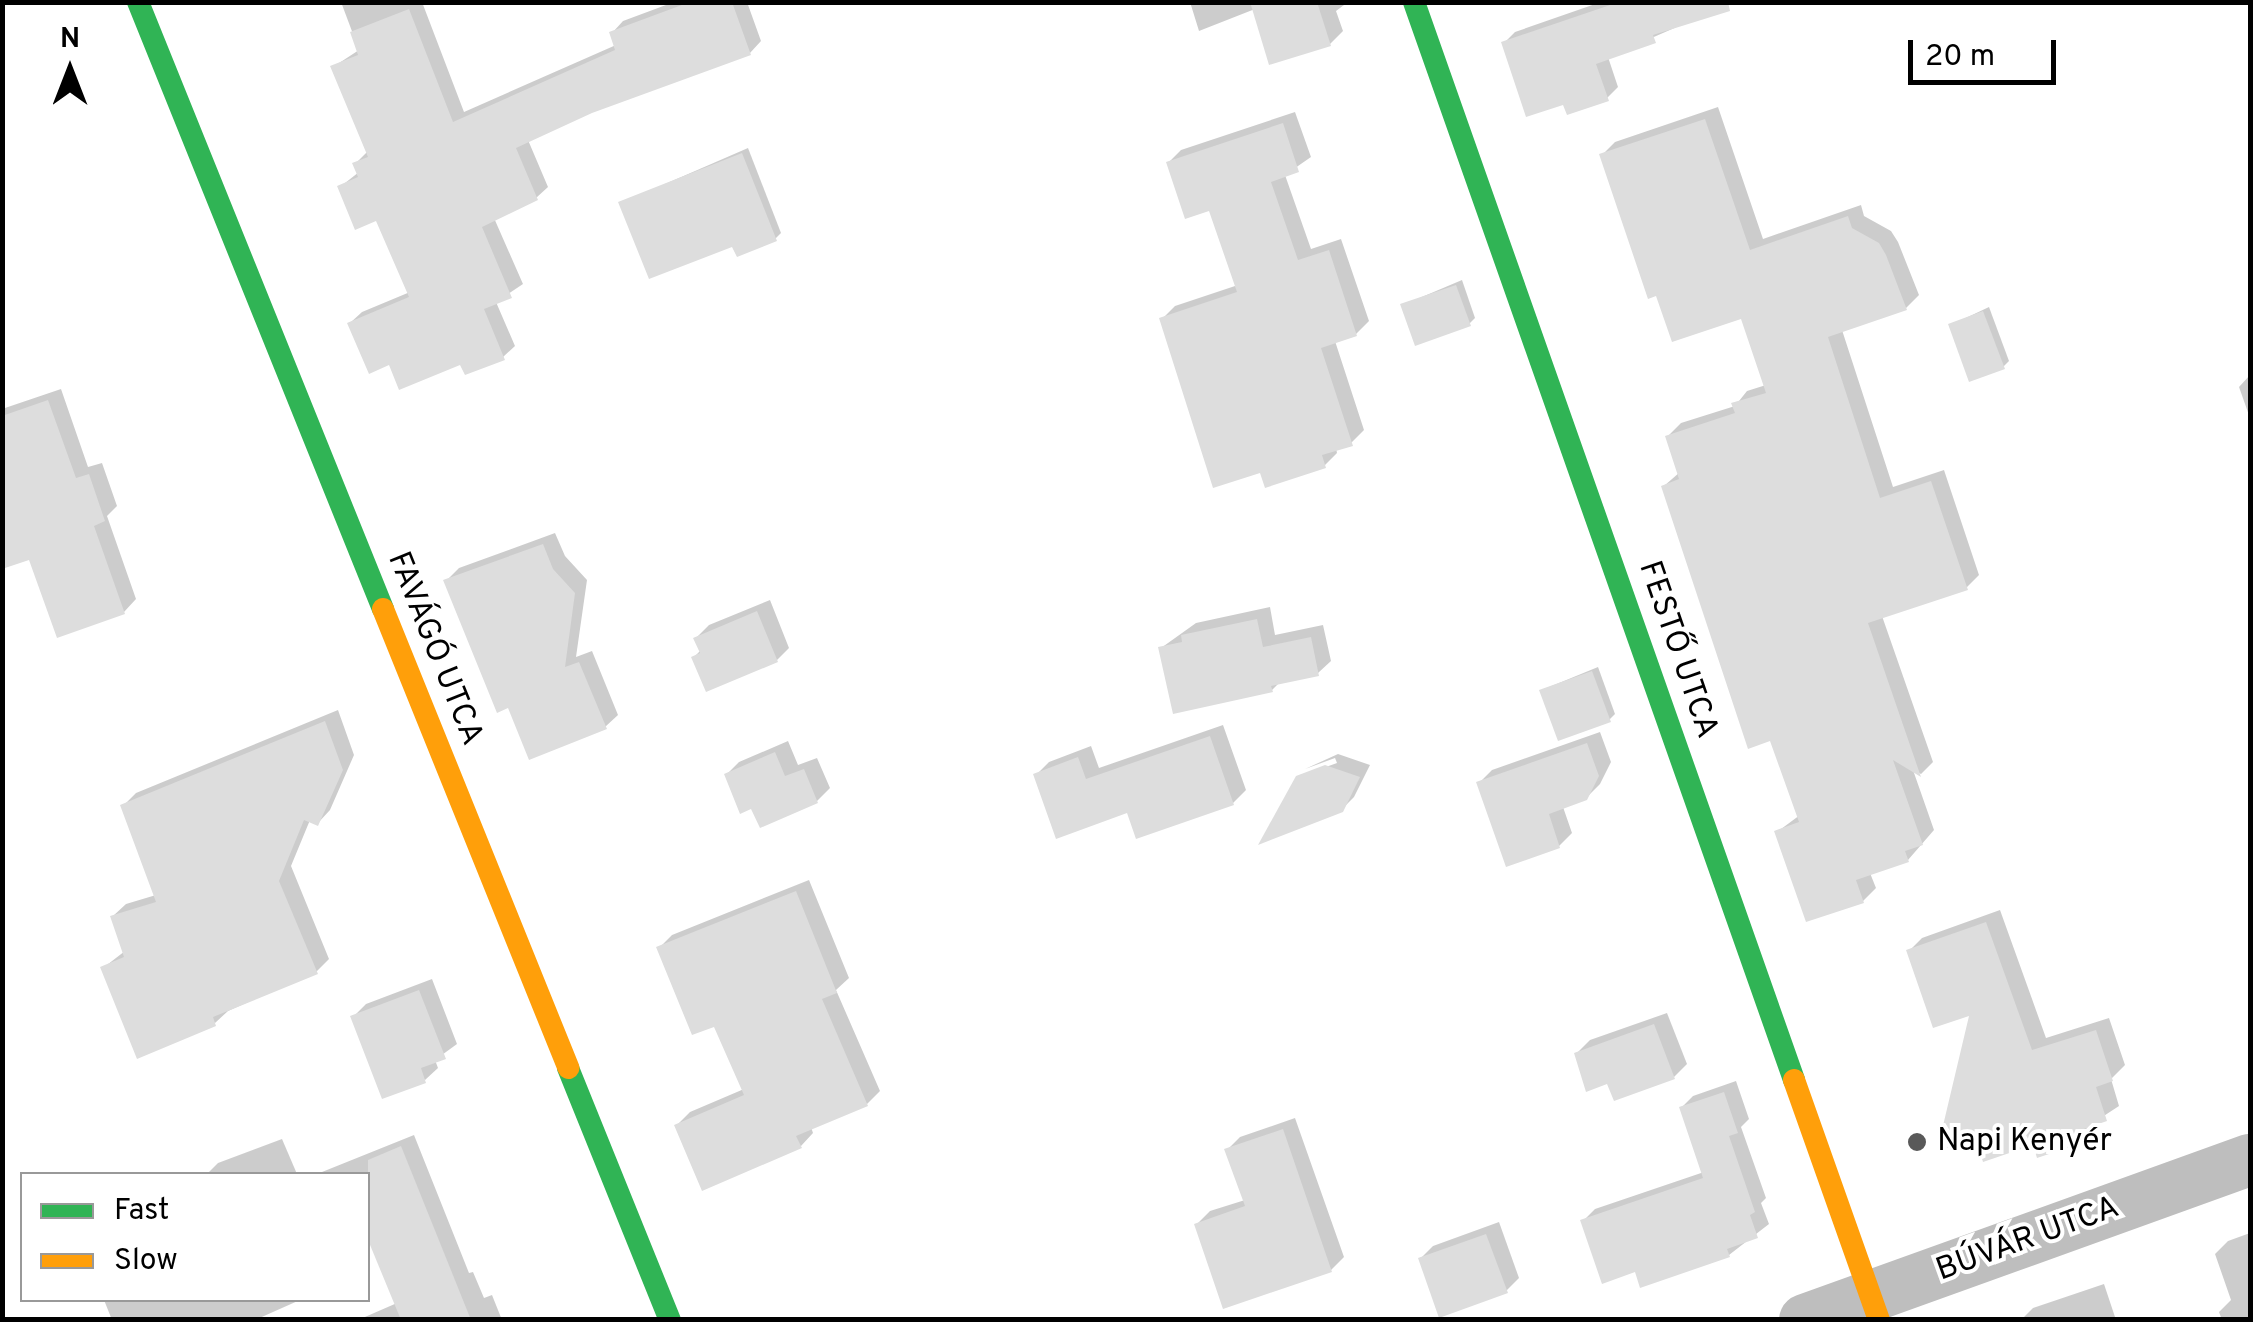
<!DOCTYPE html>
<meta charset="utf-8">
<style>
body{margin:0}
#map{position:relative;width:2253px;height:1322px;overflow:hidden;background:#fff;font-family:Overpass,sans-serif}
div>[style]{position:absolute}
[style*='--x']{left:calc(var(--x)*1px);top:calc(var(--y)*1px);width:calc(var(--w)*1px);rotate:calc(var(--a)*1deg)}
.shadow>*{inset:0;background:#0003}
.building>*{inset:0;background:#ddd}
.street>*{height:52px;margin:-26px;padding:0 26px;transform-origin:26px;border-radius:26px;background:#bebebe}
.fast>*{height:22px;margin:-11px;padding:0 11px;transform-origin:11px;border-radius:11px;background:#30b455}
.slow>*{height:22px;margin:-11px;padding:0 11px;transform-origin:11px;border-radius:11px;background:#ff9f0a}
.dots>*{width:28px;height:28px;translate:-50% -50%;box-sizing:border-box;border:5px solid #fff;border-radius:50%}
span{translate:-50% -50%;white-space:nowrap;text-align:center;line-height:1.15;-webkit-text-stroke:8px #fff;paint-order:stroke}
.street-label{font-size:32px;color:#000}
.poi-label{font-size:32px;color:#000}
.left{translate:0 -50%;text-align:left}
.frame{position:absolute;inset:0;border:5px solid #000;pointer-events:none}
.legend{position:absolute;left:20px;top:1172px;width:350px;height:130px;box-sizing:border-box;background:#fff;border:2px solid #999;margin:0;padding:12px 18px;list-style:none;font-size:30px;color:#000}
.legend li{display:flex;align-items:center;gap:20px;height:50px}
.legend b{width:50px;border:2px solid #999}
.north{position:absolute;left:20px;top:20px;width:100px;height:100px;-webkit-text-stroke:8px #fff;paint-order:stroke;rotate:0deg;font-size:28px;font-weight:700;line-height:40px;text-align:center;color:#000}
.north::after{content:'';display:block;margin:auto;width:35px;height:45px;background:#000;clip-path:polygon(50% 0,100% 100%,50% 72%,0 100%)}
.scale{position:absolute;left:1908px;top:40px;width:148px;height:45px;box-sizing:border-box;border:5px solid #000;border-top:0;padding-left:12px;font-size:30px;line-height:35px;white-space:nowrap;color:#000;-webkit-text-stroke:8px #fff;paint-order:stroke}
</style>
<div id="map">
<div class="shadow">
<div style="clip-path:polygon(341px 2px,422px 2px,464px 112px,616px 45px,612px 33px,623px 21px,674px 2px,747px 2px,761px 41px,750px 53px,591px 111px,528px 140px,548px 187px,536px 198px,494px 218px,523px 284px,496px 302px,515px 346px,503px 357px,390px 362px,350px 323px,362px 312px,410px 292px,378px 218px,340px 187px,359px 172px,355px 164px,368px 151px,333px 67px,359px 50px)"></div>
<div style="clip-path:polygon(1190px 2px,1348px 2px,1336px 11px,1343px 31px,1330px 44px,1255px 9px,1199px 31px)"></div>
<div style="clip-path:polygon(1601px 2px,1734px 2px,1608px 57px,1618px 87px,1607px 98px,1565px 102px,1504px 43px,1515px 32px)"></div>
<div style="clip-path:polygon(1718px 107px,1763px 239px,1861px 205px,1864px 216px,1891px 231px,1898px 242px,1919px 295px,1906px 308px,1842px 330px,1893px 487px,1944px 470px,1979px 575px,1966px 588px,1882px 616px,1933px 762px,1921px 774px,1913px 770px,1934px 830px,1908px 860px,1870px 873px,1876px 888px,1863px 901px,1777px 832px,1800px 815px,1772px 738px,1664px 486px,1680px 472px,1668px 436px,1681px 423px,1735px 406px,1747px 391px,1766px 385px,1742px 316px,1602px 155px,1615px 142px)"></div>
<div style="clip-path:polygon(1295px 112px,1311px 157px,1285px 175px,1311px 249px,1341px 239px,1369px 321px,1356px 334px,1335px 341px,1364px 430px,1351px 443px,1336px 448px,1337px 453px,1324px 466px,1262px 470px,1162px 319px,1175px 306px,1238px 285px,1210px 208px,1168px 163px,1181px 150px)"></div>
<div style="clip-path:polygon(748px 148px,781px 233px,775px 239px,733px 243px,626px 201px)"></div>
<div style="clip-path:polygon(1462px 280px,1475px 318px,1469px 324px,1403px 305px)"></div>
<div style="clip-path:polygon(1989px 307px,2009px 361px,2003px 367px,1951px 325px)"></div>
<div style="clip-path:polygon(2250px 375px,2250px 418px,2239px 387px)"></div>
<div style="clip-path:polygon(61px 389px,88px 467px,102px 463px,117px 506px,107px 516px,136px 599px,124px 612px,2px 482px,2px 409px)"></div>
<div style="clip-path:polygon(555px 533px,565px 556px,587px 580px,576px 657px,592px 651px,618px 715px,605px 727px,509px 705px,446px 581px,459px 568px)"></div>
<div style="clip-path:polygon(770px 600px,789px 648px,777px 660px,694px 657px,701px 650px,696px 638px,709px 625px)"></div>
<div style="clip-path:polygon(1270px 607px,1275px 635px,1323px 625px,1331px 661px,1318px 673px,1281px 681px,1272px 690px,1161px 648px,1196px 623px)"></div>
<div style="clip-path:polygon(1598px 667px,1615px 714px,1609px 720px,1542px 690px)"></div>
<div style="clip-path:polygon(338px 710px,354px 755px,330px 810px,318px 823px,310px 820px,291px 866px,329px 959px,316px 972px,228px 1011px,215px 1023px,103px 968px,125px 951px,113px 916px,126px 904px,156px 895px,123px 806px,136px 793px)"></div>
<div style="clip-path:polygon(1223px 725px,1246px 790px,1233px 803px,1129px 810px,1036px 775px,1049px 762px,1091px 746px,1099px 768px)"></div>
<div style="clip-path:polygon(1600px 732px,1611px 762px,1600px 784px,1586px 798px,1563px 807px,1572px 833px,1559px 846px,1479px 783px,1492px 770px)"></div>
<div style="clip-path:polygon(788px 741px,798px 765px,817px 758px,830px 788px,817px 801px,752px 805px,727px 774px,739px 762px)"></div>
<div style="clip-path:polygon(1338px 754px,1370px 765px,1354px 797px,1341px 810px,1298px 777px,1337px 763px,1335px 758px,1305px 769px)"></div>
<div style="clip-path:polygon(809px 880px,849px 978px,836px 990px,880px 1091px,867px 1104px,811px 1127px,813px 1133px,801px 1146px,677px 1125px,690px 1112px,744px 1089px,715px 1023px,659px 948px,672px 935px)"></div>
<div style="clip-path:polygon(2000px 910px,2046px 1038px,2109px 1018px,2125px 1065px,2111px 1079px,2119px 1106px,2093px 1123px,2081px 1141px,1973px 1012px,1909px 951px,1922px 938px)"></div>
<div style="clip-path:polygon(432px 979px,457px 1044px,435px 1060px,438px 1068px,425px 1080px,353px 1017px,366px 1004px)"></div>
<div style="clip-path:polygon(1667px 1013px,1687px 1064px,1674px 1077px,1609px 1081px,1577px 1053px,1590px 1040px)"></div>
<div style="clip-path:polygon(1736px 1081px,1749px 1119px,1741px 1127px,1766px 1198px,1761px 1203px,1769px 1224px,1729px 1255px,1637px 1269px,1583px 1221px,1595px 1209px,1704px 1172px,1681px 1108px,1693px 1096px)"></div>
<div style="clip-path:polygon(1295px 1118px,1344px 1257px,1331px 1270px,1197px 1224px,1210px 1211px,1245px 1200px,1227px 1150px,1240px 1137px)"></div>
<div style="clip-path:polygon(414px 1135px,469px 1273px,473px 1272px,484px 1298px,492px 1295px,502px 1320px,358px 1320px,397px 1303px,368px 1233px,368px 1174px,317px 1174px)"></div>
<div style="clip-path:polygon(282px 1139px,297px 1174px,207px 1174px,218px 1163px)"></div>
<div style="clip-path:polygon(1499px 1222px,1519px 1278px,1506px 1291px,1420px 1259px,1433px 1246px)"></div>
<div style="clip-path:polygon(2250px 1233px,2250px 1320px,2222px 1320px,2219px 1312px,2231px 1300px,2215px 1254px,2228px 1241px)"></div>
<div style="clip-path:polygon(2104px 1284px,2116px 1320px,2021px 1320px,2033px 1308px)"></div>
<div style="clip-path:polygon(104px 1300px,300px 1300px,255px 1320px,112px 1320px)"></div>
</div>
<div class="building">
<div style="clip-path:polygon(690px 2px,732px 2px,751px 55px,592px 113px,516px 148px,538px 200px,482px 227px,512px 298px,484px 309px,505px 360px,465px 375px,460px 365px,399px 390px,389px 365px,369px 374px,347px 323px,409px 297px,376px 221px,355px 230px,337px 186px,358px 177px,352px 163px,368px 157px,330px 66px,358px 55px,350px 32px,409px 9px,453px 122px,615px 50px,609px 32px)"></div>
<div style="clip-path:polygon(1250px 2px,1317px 2px,1331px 46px,1269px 65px)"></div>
<div style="clip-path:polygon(1619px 2px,1728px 2px,1730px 11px,1653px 35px,1656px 43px,1596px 64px,1609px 101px,1567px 115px,1563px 105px,1526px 117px,1501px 42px)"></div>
<div style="clip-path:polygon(1705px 119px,1750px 250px,1848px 216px,1852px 228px,1879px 243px,1886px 255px,1907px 310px,1828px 337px,1880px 498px,1931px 481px,1968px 590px,1868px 623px,1921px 777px,1893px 760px,1923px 845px,1905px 851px,1909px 862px,1856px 880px,1864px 903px,1806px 922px,1774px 831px,1799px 822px,1770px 741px,1748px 749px,1661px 486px,1679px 479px,1665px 436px,1735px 413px,1731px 403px,1766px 393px,1741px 319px,1672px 342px,1656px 296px,1648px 299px,1599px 154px)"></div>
<div style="clip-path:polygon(1283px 123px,1299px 172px,1271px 182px,1298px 260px,1329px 250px,1357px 336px,1321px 348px,1353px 446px,1322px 455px,1326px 468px,1265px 488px,1260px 473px,1213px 488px,1159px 318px,1237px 292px,1209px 211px,1185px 219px,1166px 162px)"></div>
<div style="clip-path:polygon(742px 153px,777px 241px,737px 257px,732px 247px,649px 279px,618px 202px)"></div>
<div style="clip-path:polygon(1456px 285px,1471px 326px,1415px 346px,1400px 304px)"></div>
<div style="clip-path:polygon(1983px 311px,2005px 369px,1969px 382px,1948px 324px)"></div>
<div style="clip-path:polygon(48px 400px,76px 478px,89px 474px,105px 521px,94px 526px,125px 614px,57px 638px,29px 560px,2px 569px,2px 416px)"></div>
<div style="clip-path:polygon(543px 544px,553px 569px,575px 593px,565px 667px,579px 662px,607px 729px,529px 760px,508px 708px,497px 713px,443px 580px)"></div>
<div style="clip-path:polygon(757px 611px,778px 662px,706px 692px,691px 657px,700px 653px,693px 638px)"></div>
<div style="clip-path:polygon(1257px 619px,1263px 647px,1311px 637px,1319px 676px,1271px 686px,1273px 692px,1173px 714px,1158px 647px,1182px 642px,1181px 635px)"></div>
<div style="clip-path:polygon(1592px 671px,1611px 722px,1558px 741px,1539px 690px)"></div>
<div style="clip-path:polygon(325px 721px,343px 770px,318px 826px,304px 820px,279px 881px,318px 974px,213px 1017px,216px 1026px,137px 1059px,100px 967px,124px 957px,110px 916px,156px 902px,120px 805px)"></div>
<div style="clip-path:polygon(1210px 736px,1234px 805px,1136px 839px,1127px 813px,1056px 839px,1033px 774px,1078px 757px,1086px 779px)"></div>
<div style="clip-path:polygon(1587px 743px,1599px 776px,1587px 800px,1549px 814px,1560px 848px,1506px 867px,1476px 782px)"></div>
<div style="clip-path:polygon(775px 752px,785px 776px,804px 769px,818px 803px,760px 828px,751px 809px,740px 814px,724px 774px)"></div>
<div style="clip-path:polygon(1325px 765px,1360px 777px,1343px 812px,1258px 845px,1296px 776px)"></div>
<div style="clip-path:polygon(796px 891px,837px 993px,822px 999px,868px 1106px,796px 1136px,802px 1148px,702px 1191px,674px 1125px,744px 1095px,714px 1027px,692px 1035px,656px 947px)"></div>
<div style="clip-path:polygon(1986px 922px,2032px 1050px,2096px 1030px,2113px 1081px,2096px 1087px,2107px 1121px,2078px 1131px,2082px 1143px,2037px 1158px,2033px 1145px,1983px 1162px,1976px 1139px,1937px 1151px,1969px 1016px,1933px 1028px,1906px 950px)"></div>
<div style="clip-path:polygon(419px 990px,446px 1059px,421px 1068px,426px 1083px,382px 1099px,350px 1016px)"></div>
<div style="clip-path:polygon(1654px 1024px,1675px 1079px,1614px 1101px,1607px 1084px,1586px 1092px,1574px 1053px)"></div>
<div style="clip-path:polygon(1724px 1092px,1738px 1133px,1729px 1136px,1755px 1212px,1750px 1215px,1758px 1238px,1727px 1249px,1730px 1257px,1640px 1288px,1635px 1272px,1602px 1284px,1580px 1220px,1703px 1178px,1679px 1107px)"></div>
<div style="clip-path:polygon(1283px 1129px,1332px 1272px,1223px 1309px,1194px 1224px,1245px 1206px,1224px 1149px)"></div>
<div style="clip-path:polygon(401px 1146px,471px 1320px,401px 1320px,368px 1240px,368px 1160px)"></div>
<div style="clip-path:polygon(1486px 1234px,1508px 1293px,1439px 1318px,1418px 1258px)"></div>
</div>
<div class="street">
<div style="--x:1805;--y:1320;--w:473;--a:-19.8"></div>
</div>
<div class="fast">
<div style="--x:138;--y:2;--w:655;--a:68.02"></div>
<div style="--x:1414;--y:2;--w:1143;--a:70.58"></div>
<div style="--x:568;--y:1068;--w:272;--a:68"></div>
</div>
<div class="slow">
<div style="--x:383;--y:609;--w:495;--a:68"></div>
<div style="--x:1794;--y:1080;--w:255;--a:70.5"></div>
</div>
<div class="dots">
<div style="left:1917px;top:1142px;background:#595959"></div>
</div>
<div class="street-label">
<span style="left:434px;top:649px;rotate:68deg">FAVÁGÓ UTCA</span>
<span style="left:1677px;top:650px;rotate:71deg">FESTŐ UTCA</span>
<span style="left:2028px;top:1240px;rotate:-20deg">BÚVÁR UTCA</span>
</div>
<div class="poi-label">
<span class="left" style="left:1937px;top:1142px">Napi Kenyér</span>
</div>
<div class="frame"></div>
<ul class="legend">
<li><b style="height:12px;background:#30b455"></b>Fast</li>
<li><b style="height:12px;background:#ff9f0a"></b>Slow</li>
</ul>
<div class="north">N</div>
<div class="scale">20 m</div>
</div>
